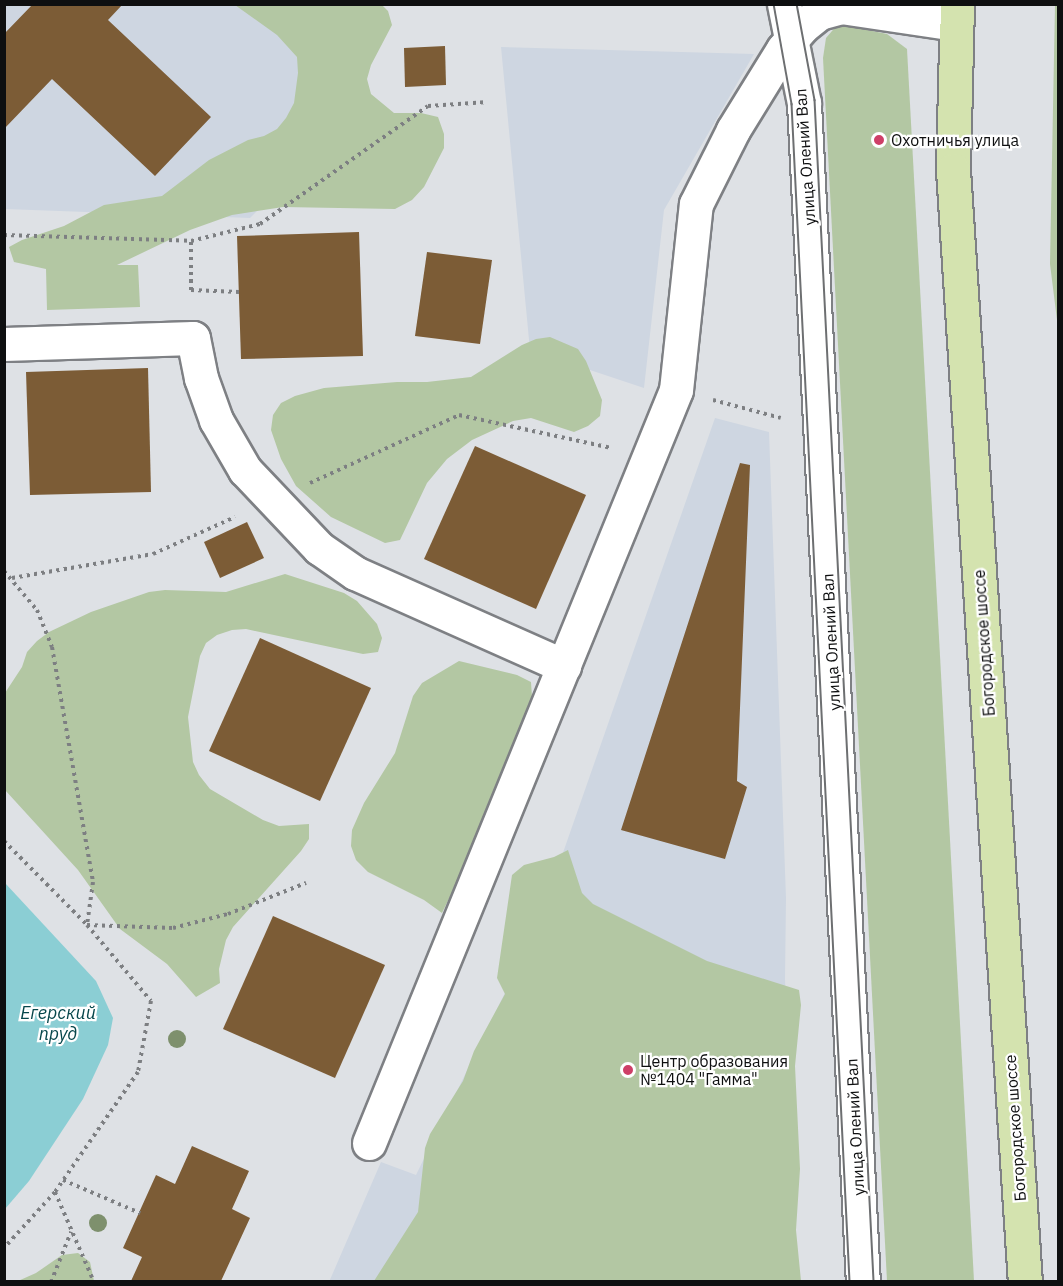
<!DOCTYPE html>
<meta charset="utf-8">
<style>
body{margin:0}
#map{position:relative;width:1063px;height:1286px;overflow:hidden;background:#dee1e5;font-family:"IBM Plex Sans",sans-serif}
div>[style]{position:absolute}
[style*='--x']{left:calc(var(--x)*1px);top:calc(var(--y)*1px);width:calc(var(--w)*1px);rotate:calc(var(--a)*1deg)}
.built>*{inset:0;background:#ced6e1}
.green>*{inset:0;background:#b3c7a3}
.water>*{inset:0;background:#8bced4}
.building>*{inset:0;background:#7c5c36}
.path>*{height:4px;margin-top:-2px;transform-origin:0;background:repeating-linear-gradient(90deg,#7d7f82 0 3px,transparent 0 7.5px)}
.roads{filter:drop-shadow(2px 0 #7e8084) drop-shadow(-2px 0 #7e8084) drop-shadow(0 2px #7e8084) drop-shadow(0 -2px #7e8084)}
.minor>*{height:33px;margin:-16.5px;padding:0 16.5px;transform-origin:16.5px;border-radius:16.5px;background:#fff}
.major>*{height:33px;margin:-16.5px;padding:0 16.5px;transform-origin:16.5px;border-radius:16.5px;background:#d4e3af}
.tram>*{height:1.5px;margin:-0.75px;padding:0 0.75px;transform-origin:0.75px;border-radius:0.75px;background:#6d6f71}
.trees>*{width:18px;height:18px;margin:-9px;border-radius:50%;background:#7e906d}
.dots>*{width:16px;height:16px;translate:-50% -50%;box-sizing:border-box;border:3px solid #fff;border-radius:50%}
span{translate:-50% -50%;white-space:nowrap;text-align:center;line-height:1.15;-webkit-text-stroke:4.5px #fff;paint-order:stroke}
.poi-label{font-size:16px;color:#0e0f10}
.left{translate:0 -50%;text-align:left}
.street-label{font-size:16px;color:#0e0f10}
.water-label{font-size:18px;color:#06464b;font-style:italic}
.frame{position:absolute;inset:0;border:6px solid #0e0f10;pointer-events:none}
</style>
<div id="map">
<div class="built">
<div style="clip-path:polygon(5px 5px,332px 5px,339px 128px,250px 218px,5px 209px)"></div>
<div style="clip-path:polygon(501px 47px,754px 54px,664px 210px,644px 388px,530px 350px)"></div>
<div style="clip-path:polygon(715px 418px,769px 432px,786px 898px,785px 979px,797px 1281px,329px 1282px,381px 1162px,416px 1175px,537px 927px)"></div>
</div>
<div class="green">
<div style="clip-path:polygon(235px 5px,382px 5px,388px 11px,392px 25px,371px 65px,367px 79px,371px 94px,394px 113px,421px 113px,438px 117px,444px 134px,444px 148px,424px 187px,412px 200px,395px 209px,283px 207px,232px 215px,190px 230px,117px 265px,138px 265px,140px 307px,47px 310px,46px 269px,14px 262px,9px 247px,22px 240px,64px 226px,104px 205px,162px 196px,209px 160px,248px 140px,264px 136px,277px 129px,286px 118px,294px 103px,298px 73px,297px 57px,277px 35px)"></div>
<div style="clip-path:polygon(1055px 5px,1058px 5px,1058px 328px,1050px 264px)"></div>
<div style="clip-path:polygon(838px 24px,887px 34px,907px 49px,974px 1281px,887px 1281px,823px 58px,826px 38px)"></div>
<div style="clip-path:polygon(550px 337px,578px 349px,586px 361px,602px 400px,600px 416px,588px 426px,574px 432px,531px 418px,513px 421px,472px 440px,447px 459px,427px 483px,400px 540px,385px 543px,331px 517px,296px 486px,281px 459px,271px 430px,273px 415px,281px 403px,295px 396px,324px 388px,397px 382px,427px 382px,471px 377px,522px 345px,536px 339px)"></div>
<div style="clip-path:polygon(285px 574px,344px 593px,357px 601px,377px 624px,382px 638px,378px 652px,363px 654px,246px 629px,232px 630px,217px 635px,206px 643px,200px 656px,188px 717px,193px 762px,199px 775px,210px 789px,263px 820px,279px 826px,309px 824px,309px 839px,301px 851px,233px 927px,226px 940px,219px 969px,220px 983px,196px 997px,167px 964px,120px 929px,78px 870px,5px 790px,5px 693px,22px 667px,27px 652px,37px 641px,49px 632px,91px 612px,149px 592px,165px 590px,226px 592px)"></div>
<div style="clip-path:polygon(459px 661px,517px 675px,531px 682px,532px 697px,526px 726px,490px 830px,456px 884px,442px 913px,424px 900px,368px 872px,356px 860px,351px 846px,352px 830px,364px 803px,395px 753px,413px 696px,422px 683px)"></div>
<div style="clip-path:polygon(568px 850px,582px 893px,593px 904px,707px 961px,799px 990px,801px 1005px,795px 1066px,800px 1169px,796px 1230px,801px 1281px,374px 1281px,418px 1212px,425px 1148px,430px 1134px,463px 1081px,474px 1051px,505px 994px,497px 978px,512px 875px,524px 865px,554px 857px)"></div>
<div style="clip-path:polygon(78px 1253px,90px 1262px,94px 1281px,18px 1281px,36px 1273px,62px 1255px)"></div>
</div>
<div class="water">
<div style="clip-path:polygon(5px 883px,96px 981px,113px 1018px,108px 1045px,83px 1099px,29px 1181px,5px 1209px)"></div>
</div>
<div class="building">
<div style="clip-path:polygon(33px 4px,123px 4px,108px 20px,211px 117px,155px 176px,52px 79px,4px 129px,4px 34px)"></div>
<div style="clip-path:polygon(445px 46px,446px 85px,405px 87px,404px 48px)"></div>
<div style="clip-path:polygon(359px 232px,363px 356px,241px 359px,237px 236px)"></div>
<div style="clip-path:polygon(427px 252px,492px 260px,480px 344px,415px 336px)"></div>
<div style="clip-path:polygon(148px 368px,151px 492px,30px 495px,26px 372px)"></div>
<div style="clip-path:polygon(475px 446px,586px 495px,536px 609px,424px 559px)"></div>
<div style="clip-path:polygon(740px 463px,750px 465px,737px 781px,747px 787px,725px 859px,621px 830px)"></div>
<div style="clip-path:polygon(247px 522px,264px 558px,220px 578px,204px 542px)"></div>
<div style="clip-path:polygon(260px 638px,371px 688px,320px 801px,209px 751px)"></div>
<div style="clip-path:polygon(273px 916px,385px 965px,335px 1078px,223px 1029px)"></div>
<div style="clip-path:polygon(192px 1146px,249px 1171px,232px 1209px,250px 1218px,221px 1281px,131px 1281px,142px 1257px,123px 1248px,156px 1175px,175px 1184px)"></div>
</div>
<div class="path">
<div style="--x:4;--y:235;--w:187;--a:1.8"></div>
<div style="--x:239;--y:292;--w:48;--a:-177.6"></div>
<div style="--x:191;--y:290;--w:49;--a:-90"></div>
<div style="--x:191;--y:241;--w:71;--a:-13.8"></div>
<div style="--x:260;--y:224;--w:205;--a:-35.1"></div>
<div style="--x:428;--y:106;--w:60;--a:-3.8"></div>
<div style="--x:713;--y:400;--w:70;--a:14.8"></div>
<div style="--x:310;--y:483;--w:164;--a:-24.5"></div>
<div style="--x:459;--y:415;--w:156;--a:12.2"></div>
<div style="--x:4;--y:571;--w:51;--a:49.8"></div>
<div style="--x:37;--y:610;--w:40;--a:68"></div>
<div style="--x:52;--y:647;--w:239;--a:80.1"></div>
<div style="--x:93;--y:882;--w:43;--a:97.9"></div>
<div style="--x:87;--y:925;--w:86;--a:2"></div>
<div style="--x:173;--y:928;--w:57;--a:-14.3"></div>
<div style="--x:228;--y:914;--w:84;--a:-21.7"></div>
<div style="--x:12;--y:578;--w:143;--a:-9.7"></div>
<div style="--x:153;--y:554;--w:90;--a:-24.3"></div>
<div style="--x:4;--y:841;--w:118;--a:45.3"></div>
<div style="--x:87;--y:925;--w:99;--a:49.9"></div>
<div style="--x:151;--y:1001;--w:72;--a:100.4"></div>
<div style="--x:138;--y:1072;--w:146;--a:124.7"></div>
<div style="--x:55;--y:1192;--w:76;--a:132.3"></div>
<div style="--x:63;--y:1180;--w:84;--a:23.2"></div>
<div style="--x:55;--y:1192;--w:98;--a:66.6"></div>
<div style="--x:51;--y:1282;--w:54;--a:-68.2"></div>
</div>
<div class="roads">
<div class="minor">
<div style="--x:784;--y:4;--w:101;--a:78.6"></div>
<div style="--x:804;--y:103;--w:1180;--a:87.14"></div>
<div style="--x:4;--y:344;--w:189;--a:-1.8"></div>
<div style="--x:193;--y:338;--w:41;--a:78.7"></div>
<div style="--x:201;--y:378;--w:45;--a:70.3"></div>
<div style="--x:216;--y:420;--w:58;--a:59.9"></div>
<div style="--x:245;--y:470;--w:108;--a:46.5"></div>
<div style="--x:319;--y:548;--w:44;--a:34.8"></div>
<div style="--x:355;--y:573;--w:229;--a:24"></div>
<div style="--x:369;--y:1143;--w:813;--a:-67.82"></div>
<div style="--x:676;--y:390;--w:187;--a:-83.9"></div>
<div style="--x:696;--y:204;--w:83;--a:-63.4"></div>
<div style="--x:733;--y:130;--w:95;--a:-58.3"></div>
<div style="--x:783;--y:49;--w:29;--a:-49"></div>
<div style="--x:802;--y:27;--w:22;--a:-39"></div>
<div style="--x:819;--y:13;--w:24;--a:-15"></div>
<div style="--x:842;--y:7;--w:115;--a:8.5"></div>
</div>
<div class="major">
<div style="--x:957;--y:4;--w:166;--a:91.4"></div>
<div style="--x:953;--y:170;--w:1114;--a:86.3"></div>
</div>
</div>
<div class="tram">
<div style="--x:774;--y:4;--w:102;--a:79.8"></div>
<div style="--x:792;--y:104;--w:1179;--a:87.18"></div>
<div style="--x:797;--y:4;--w:98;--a:79.4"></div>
<div style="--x:815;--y:100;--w:1183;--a:87.14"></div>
</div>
<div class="trees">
<div style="left:177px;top:1039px"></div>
<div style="left:98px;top:1223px"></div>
</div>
<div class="dots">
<div style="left:879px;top:140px;background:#ce3f67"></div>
<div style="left:628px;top:1070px;background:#ce3f67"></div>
</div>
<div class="poi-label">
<span class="left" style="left:891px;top:140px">Охотничья улица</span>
<span class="left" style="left:640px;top:1070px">Центр образования<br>№1404 "Гамма"</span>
</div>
<div class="street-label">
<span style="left:805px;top:157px;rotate:-94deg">улица Олений Вал</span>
<span style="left:831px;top:642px;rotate:-93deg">улица Олений Вал</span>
<span style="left:984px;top:643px;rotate:-94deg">Богородское шоссе</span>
<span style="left:855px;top:1127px;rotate:-93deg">улица Олений Вал</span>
<span style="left:1015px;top:1128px;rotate:-94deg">Богородское шоссе</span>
</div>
<div class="water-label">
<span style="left:58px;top:1024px">Егерский<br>пруд</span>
</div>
<div class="frame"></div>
</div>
